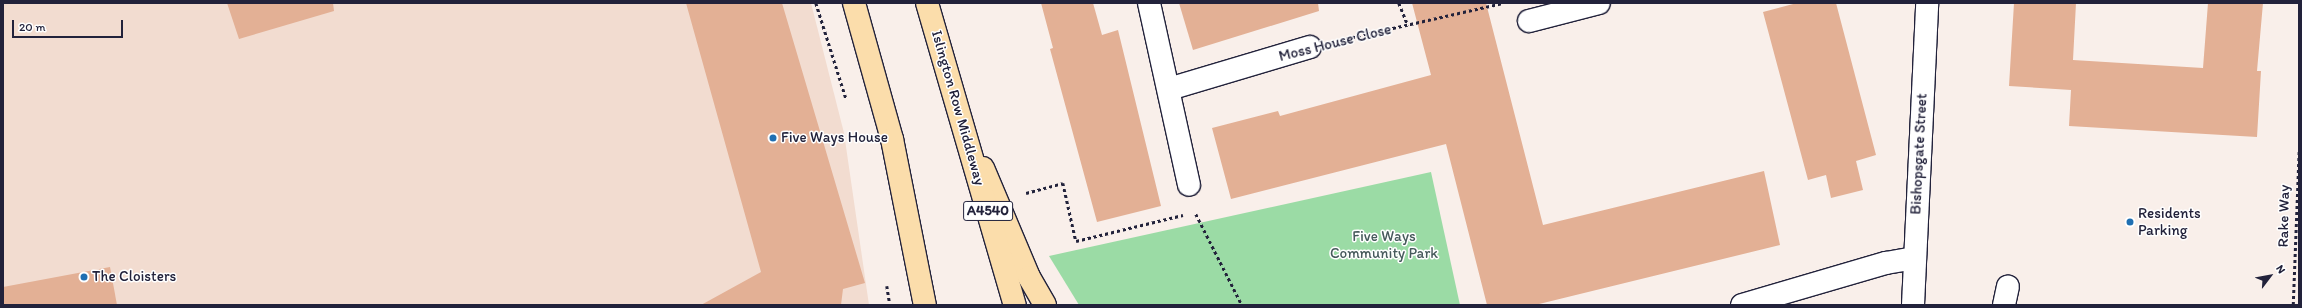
<!DOCTYPE html>
<style>
body{margin:0}
#map{position:relative;width:2302px;height:308px;overflow:hidden;background:#f9efea;font-family:Itim,sans-serif}
div>[style]{position:absolute}
[style*='--x']{left:calc(var(--x)*1px);top:calc(var(--y)*1px);width:calc(var(--w)*1px);rotate:calc(var(--a)*1deg)}
.built>*{inset:0;background:#f2dcd0}
.green>*{inset:0;background:#9bdba5}
.building>*{inset:0;background:#e3b095}
.path>*{height:2.5px;margin-top:-1.25px;transform-origin:0;background:repeating-linear-gradient(90deg,#22223b 0 3px,transparent 0 6px)}
.roads{filter:drop-shadow(1px 0 #22223b) drop-shadow(-1px 0 #22223b) drop-shadow(0 1px #22223b) drop-shadow(0 -1px #22223b)}
.minor>*{height:22px;margin:-11px;padding:0 11px;transform-origin:11px;border-radius:11px;background:#fff}
.major>*{height:22px;margin:-11px;padding:0 11px;transform-origin:11px;border-radius:11px;background:#fbddab}
.highway>*{height:22px;margin:-11px;padding:0 11px;transform-origin:11px;border-radius:11px;background:#fbddab}
.dots>*{width:11px;height:11px;translate:-50% -50%;box-sizing:border-box;border:2px solid #fff;border-radius:50%}
span{translate:-50% -50%;white-space:nowrap;text-align:center;line-height:1.15;-webkit-text-stroke:3px #fff;paint-order:stroke}
.shield-label span{padding:1px 3px;background:#fff;border:1px solid;border-radius:3px;-webkit-text-stroke-width:0}
.shield-label{font-size:14px;color:#22223b;font-weight:700}
.street-label{font-size:15px;color:#22223b}
.poi-label{font-size:15px;color:#22223b}
.left{translate:0 -50%;text-align:left}
.park-label{font-size:15px;color:#465a5b}
.frame{position:absolute;inset:0;border:4px solid #22223b;pointer-events:none}
.north{position:absolute;left:2250px;top:256px;width:40px;height:40px;-webkit-text-stroke:3px #fff;paint-order:stroke;rotate:58deg;font-size:11px;font-weight:700;line-height:16px;text-align:center;color:#22223b}
.north::after{content:'';display:block;margin:auto;width:14px;height:18px;background:#22223b;clip-path:polygon(50% 0,100% 100%,50% 72%,0 100%)}
.scale{position:absolute;left:12px;top:20px;width:111px;height:18px;box-sizing:border-box;border:2px solid #22223b;border-top:0;padding-left:5px;font-size:12px;line-height:14px;white-space:nowrap;color:#22223b;-webkit-text-stroke:3px #fff;paint-order:stroke}
</style>
<div id="map">
<div class="built">
<div style="clip-path:polygon(3px 3px,811px 3px,844px 133px,869px 305px,3px 305px)"></div>
</div>
<div class="green">
<div style="clip-path:polygon(1431px 172px,1460px 305px,1079px 305px,1049px 256px)"></div>
</div>
<div class="building">
<div style="clip-path:polygon(227px 3px,333px 3px,334px 11px,239px 39px)"></div>
<div style="clip-path:polygon(686px 3px,782px 3px,865px 283px,843px 289px,841px 305px,701px 305px,761px 272px)"></div>
<div style="clip-path:polygon(1041px 3px,1093px 3px,1102px 35px,1118px 30px,1161px 206px,1097px 222px,1050px 49px,1053px 48px)"></div>
<div style="clip-path:polygon(1179px 3px,1318px 3px,1319px 11px,1193px 50px)"></div>
<div style="clip-path:polygon(1412px 3px,1486px 3px,1543px 225px,1764px 171px,1780px 245px,1535px 305px,1487px 305px,1446px 144px,1231px 199px,1212px 128px,1278px 111px,1280px 116px,1431px 75px)"></div>
<div style="clip-path:polygon(1797px 3px,1836px 3px,1876px 155px,1856px 161px,1863px 190px,1831px 198px,1826px 175px,1808px 180px,1763px 12px)"></div>
<div style="clip-path:polygon(2014px 3px,2076px 3px,2073px 60px,2203px 68px,2208px 3px,2263px 3px,2257px 71px,2261px 71px,2257px 137px,2069px 126px,2071px 90px,2009px 86px)"></div>
<div style="clip-path:polygon(110px 267px,117px 305px,3px 305px,3px 287px)"></div>
</div>
<div class="path">
<div style="--x:816;--y:3;--w:100;--a:72.5"></div>
<div style="--x:1399;--y:3;--w:24;--a:68"></div>
<div style="--x:1340;--y:40;--w:167;--a:-12.8"></div>
<div style="--x:1026;--y:193;--w:38;--a:-15"></div>
<div style="--x:1063;--y:183;--w:59;--a:77.4"></div>
<div style="--x:1076;--y:241;--w:110;--a:-13.7"></div>
<div style="--x:1196;--y:214;--w:102;--a:63.2"></div>
<div style="--x:887;--y:286;--w:19;--a:81"></div>
<div style="--x:2293;--y:305;--w:156;--a:-87.8"></div>
</div>
<div class="roads">
<div class="minor">
<div style="--x:1149;--y:3;--w:186;--a:77.6"></div>
<div style="--x:1529;--y:21;--w:72;--a:-14.4"></div>
<div style="--x:1169;--y:89;--w:147;--a:-16.6"></div>
<div style="--x:1742;--y:305;--w:150;--a:-16.3"></div>
<div style="--x:1886;--y:263;--w:27;--a:-10"></div>
<div style="--x:1913;--y:305;--w:302;--a:-87.3"></div>
<div style="--x:2004;--y:305;--w:19;--a:-78"></div>
</div>
<div class="major">
<div style="--x:983;--y:168;--w:118;--a:67.1"></div>
<div style="--x:1029;--y:277;--w:32;--a:60"></div>
</div>
<div class="highway">
<div style="--x:854;--y:3;--w:141;--a:74.4"></div>
<div style="--x:892;--y:139;--w:169;--a:78.8"></div>
<div style="--x:927;--y:3;--w:315;--a:73.8"></div>
</div>
</div>
<div class="dots">
<div style="left:773px;top:138px;background:#1f6fb2"></div>
<div style="left:2130px;top:222px;background:#1f6fb2"></div>
<div style="left:84px;top:277px;background:#1f6fb2"></div>
</div>
<div class="shield-label">
<span style="left:988px;top:211px">A4540</span>
</div>
<div class="street-label">
<span style="left:1335px;top:43px;rotate:-14deg">Moss House Close</span>
<span style="left:958px;top:108px;rotate:74deg">Islington Row Middleway</span>
<span style="left:1919px;top:154px;rotate:-87deg">Bishopsgate Street</span>
<span style="left:2284px;top:216px;rotate:-89deg">Rake Way</span>
</div>
<div class="poi-label">
<span class="left" style="left:781px;top:138px">Five Ways House</span>
<span class="left" style="left:2138px;top:222px">Residents<br>Parking</span>
<span class="left" style="left:92px;top:277px">The Cloisters</span>
</div>
<div class="park-label">
<span style="left:1384px;top:245px">Five Ways<br>Community Park</span>
</div>
<div class="frame"></div>
<div class="north">N</div>
<div class="scale">20 m</div>
</div>
